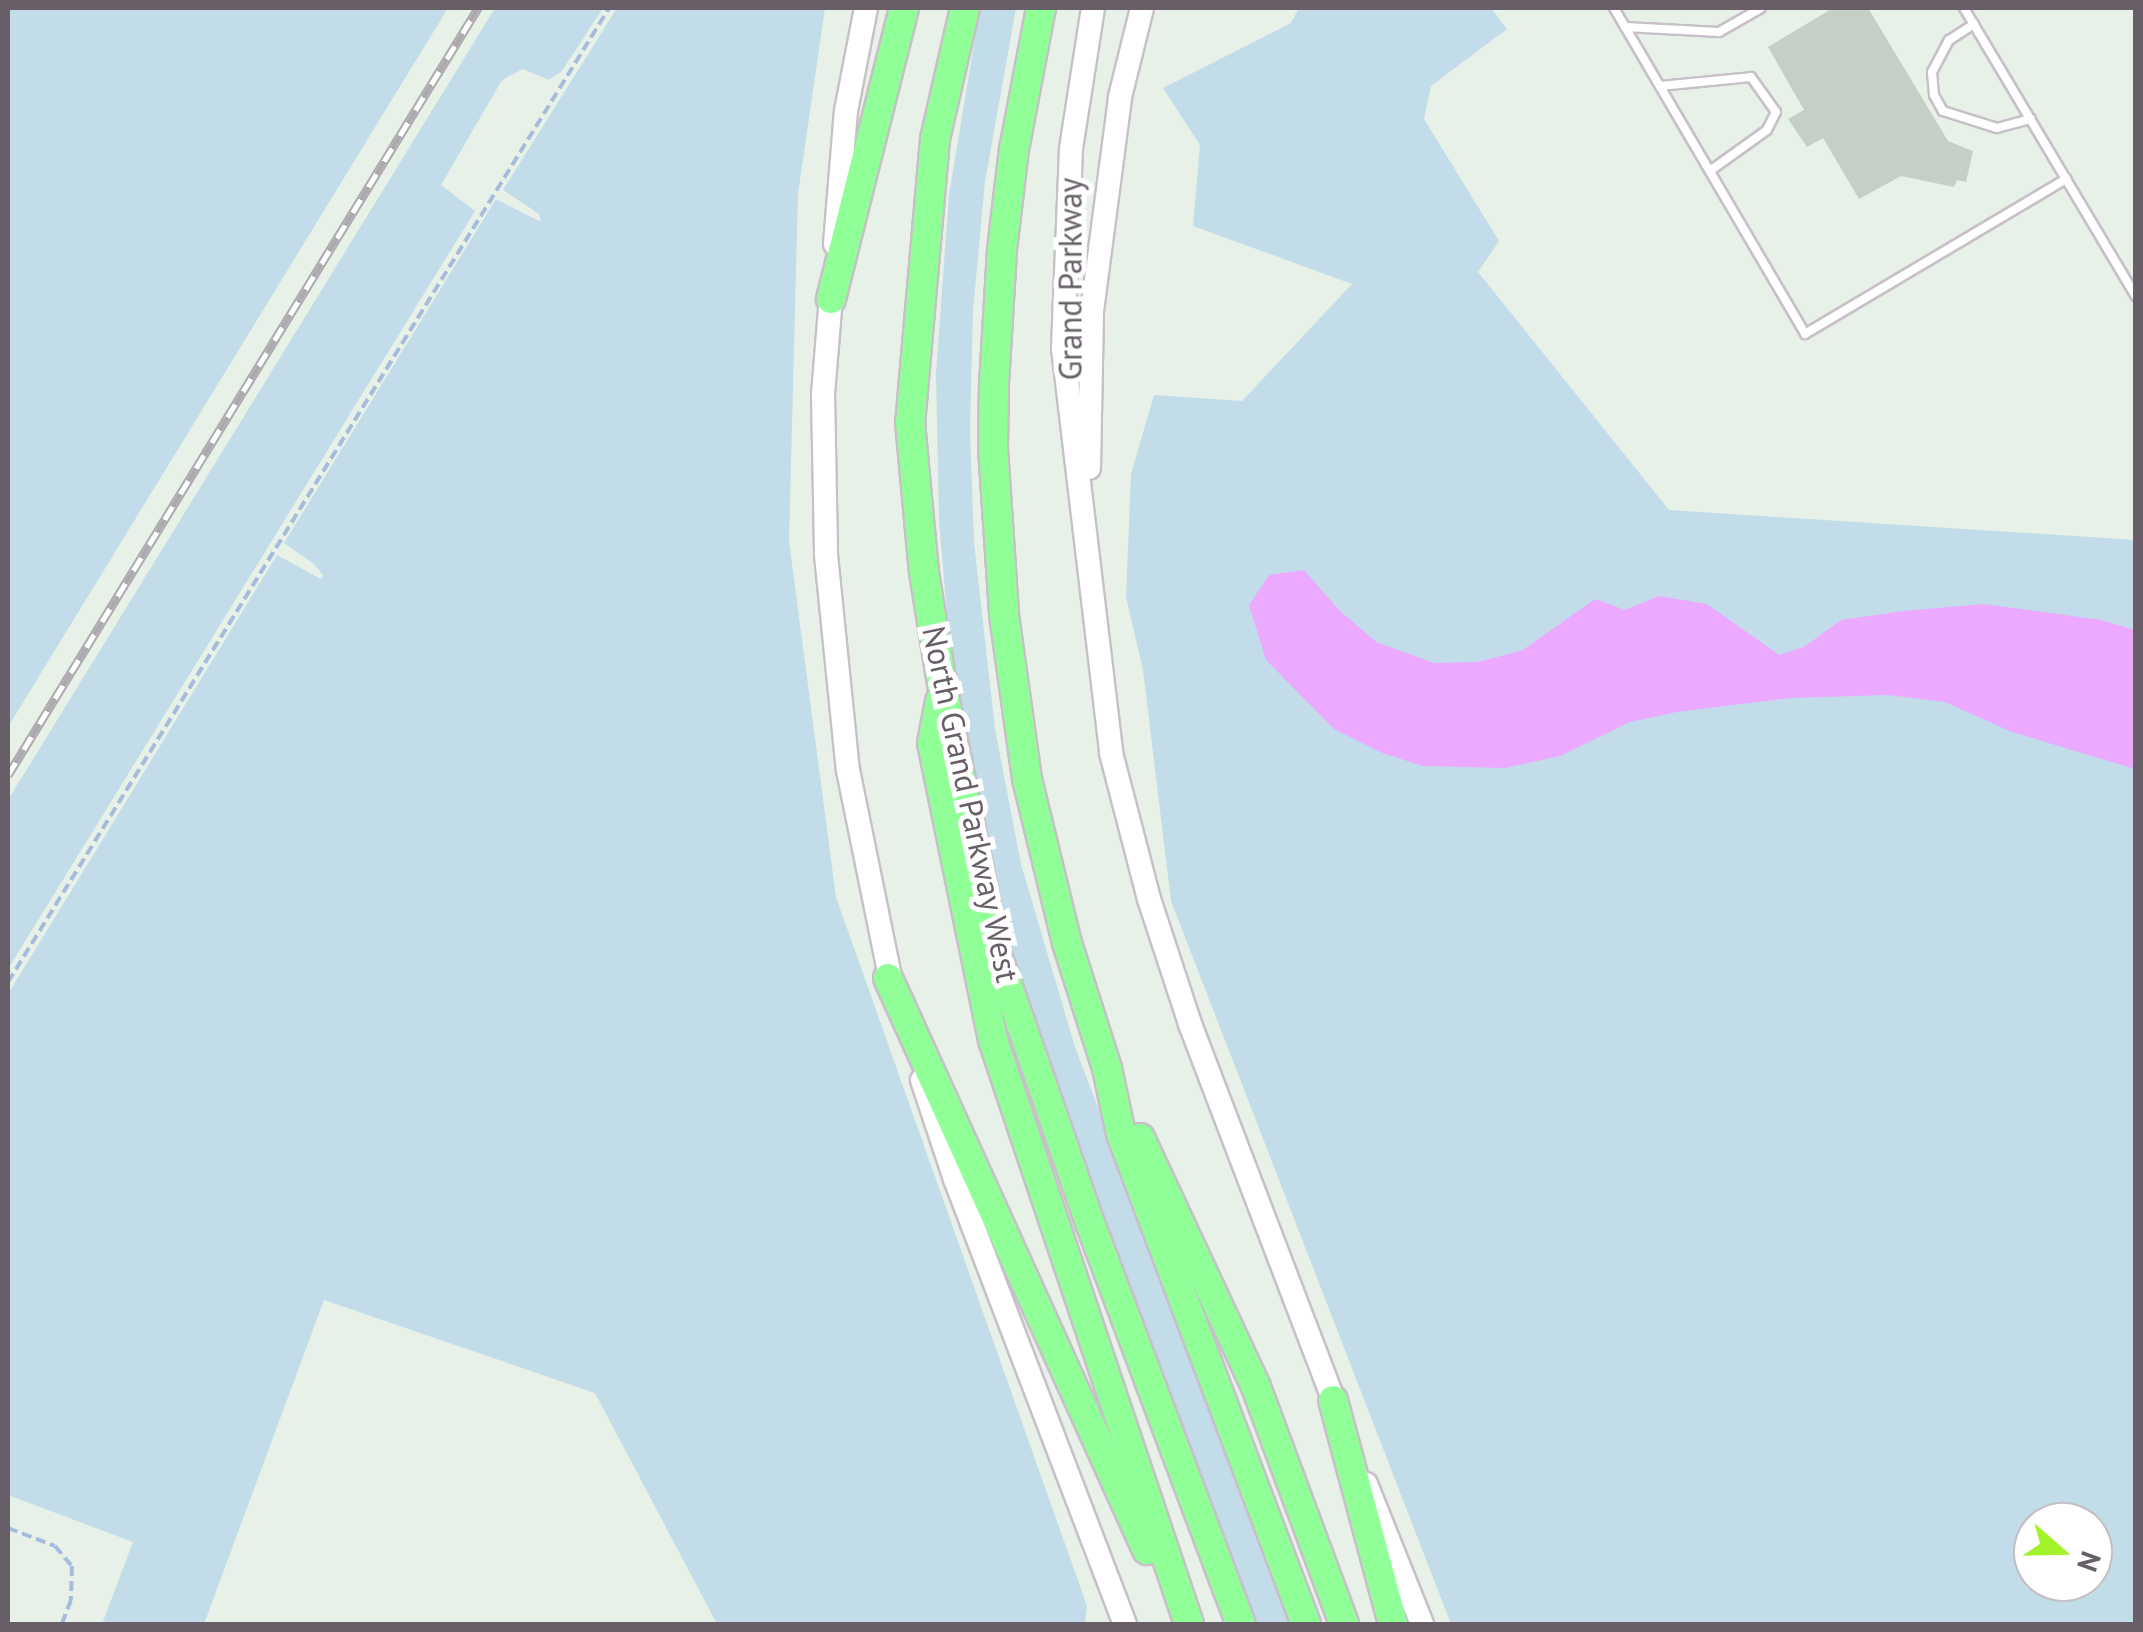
<!DOCTYPE html>
<style>
body{margin:0}
#map{position:relative;width:2143px;height:1632px;overflow:hidden;background:#e7f1e8;font-family:"PT Sans",sans-serif}
div>[style]{position:absolute}
[style*='--x']{left:calc(var(--x)*1px);top:calc(var(--y)*1px);width:calc(var(--w)*1px);rotate:calc(var(--a)*1deg)}
.green>*{inset:0;background:#c2dde9}
.water>*{inset:0;background:#eba9ff}
.building>*{inset:0;background:#c5cfc5}
.path>*{height:4px;margin-top:-2px;transform-origin:0;background:repeating-linear-gradient(90deg,#a5bcdc 0 10px,transparent 0 15px)}
.roads{filter:drop-shadow(2px 0 #c8c0c8) drop-shadow(-2px 0 #c8c0c8) drop-shadow(0 2px #c8c0c8) drop-shadow(0 -2px #c8c0c8)}
.lane>*{height:8px;margin:-4px;padding:0 4px;transform-origin:4px;border-radius:4px;background:#fff}
.secondary>*{height:22px;margin:-11px;padding:0 11px;transform-origin:11px;border-radius:11px;background:#fff}
.highway>*{height:28px;margin:-14px;padding:0 14px;transform-origin:14px;border-radius:14px;background:#90ff98}
.rail>*{height:9px;margin-top:-4.5px;transform-origin:0;background:repeating-linear-gradient(90deg,#fff 0 15px,#adaaad 0 30px);box-sizing:border-box;border-block:2px solid #adaaad}
span{translate:-50% -50%;white-space:nowrap;text-align:center;line-height:1.15;-webkit-text-stroke:10px #fff;paint-order:stroke}
.street-label{font-size:32px;color:#675e68}
.frame{position:absolute;inset:0;border:10px solid #675e68;pointer-events:none}
.north{position:absolute;left:2013px;top:1502px;width:100px;height:100px;box-sizing:border-box;background:#fff;border:2px solid #c2bfc3;border-radius:50%;rotate:110deg;font-size:28px;font-weight:700;line-height:40px;text-align:center;color:#675e68}
.north::after{content:'';display:block;margin:auto;width:35px;height:45px;background:#a2f32b;clip-path:polygon(50% 0,100% 100%,50% 72%,0 100%)}
</style>
<div id="map">
<div class="green">
<div style="clip-path:polygon(8px 8px,448px 8px,8px 727px)"></div>
<div style="clip-path:polygon(495px 8px,603px 8px,562px 71px,549px 80px,523px 69px,502px 80px,441px 185px,475px 211px,8px 969px,8px 800px)"></div>
<div style="clip-path:polygon(617px 8px,825px 8px,798px 194px,789px 541px,836px 897px,1087px 1606px,1085px 1624px,717px 1624px,595px 1393px,324px 1300px,204px 1624px,102px 1624px,133px 1542px,8px 1495px,8px 994px,277px 555px,321px 579px,323px 575px,314px 564px,284px 543px,496px 199px,541px 222px,539px 214px,503px 190px)"></div>
<div style="clip-path:polygon(980px 8px,1016px 8px,985px 182px,973px 311px,970px 432px,974px 542px,995px 729px,1021px 864px,1075px 1047px,1294px 1624px,1258px 1624px,1048px 1072px,1004px 931px,951px 661px,939px 520px,936px 373px,949px 195px)"></div>
<div style="clip-path:polygon(evenodd,1299px 8px,1491px 8px,1507px 29px,1431px 86px,1424px 119px,1499px 241px,1478px 272px,1669px 510px,2135px 540px,2135px 1624px,1451px 1624px,1171px 901px,1143px 670px,1126px 597px,1131px 474px,1154px 395px,1242px 401px,1352px 284px,1193px 226px,1200px 145px,1163px 88px,1291px 23px,1299px 8px,2033px 1522px,2093px 1522px,2093px 1582px,2033px 1582px,2033px 1522px)"></div>
</div>
<div class="water">
<div style="clip-path:polygon(1304px 570px,1339px 610px,1376px 642px,1434px 663px,1478px 662px,1523px 650px,1595px 599px,1625px 610px,1659px 596px,1707px 604px,1779px 655px,1804px 647px,1841px 620px,1903px 611px,1984px 604px,2101px 620px,2135px 630px,2135px 769px,2012px 732px,1945px 702px,1888px 695px,1791px 698px,1677px 712px,1630px 722px,1560px 756px,1505px 768px,1422px 766px,1380px 752px,1334px 729px,1266px 660px,1249px 605px,1269px 575px)"></div>
</div>
<div class="building">
<div style="clip-path:polygon(1833px 8px,1868px 8px,1948px 141px,1973px 151px,1966px 182px,1957px 180px,1954px 187px,1901px 176px,1859px 199px,1823px 138px,1807px 147px,1788px 119px,1804px 110px,1768px 47px)"></div>
</div>
<div class="path">
<div style="--x:8;--y:982;--w:1144;--a:-58.32"></div>
<div style="--x:8;--y:1528;--w:50;--a:21"></div>
<div style="--x:55;--y:1546;--w:26;--a:50"></div>
<div style="--x:72;--y:1566;--w:34;--a:92"></div>
<div style="--x:71;--y:1600;--w:26;--a:111"></div>
</div>
<div class="roads">
<div class="lane">
<div style="--x:1614;--y:8;--w:378;--a:59.6"></div>
<div style="--x:1805;--y:334;--w:304;--a:-30.7"></div>
<div style="--x:1964;--y:8;--w:336;--a:59.2"></div>
<div style="--x:1974;--y:24;--w:30;--a:147"></div>
<div style="--x:1949;--y:40;--w:36;--a:118"></div>
<div style="--x:1932;--y:72;--w:23;--a:85"></div>
<div style="--x:1934;--y:95;--w:18;--a:61"></div>
<div style="--x:1943;--y:111;--w:57;--a:17.5"></div>
<div style="--x:1997;--y:128;--w:35;--a:-15"></div>
<div style="--x:1625;--y:27;--w:94;--a:3"></div>
<div style="--x:1719;--y:32;--w:48;--a:-29.7"></div>
<div style="--x:1660;--y:86;--w:91;--a:-5.6"></div>
<div style="--x:1751;--y:77;--w:43;--a:54.5"></div>
<div style="--x:1776;--y:112;--w:20;--a:117"></div>
<div style="--x:1767;--y:130;--w:70;--a:144.3"></div>
</div>
<div class="secondary">
<div style="--x:1093;--y:8;--w:143;--a:98.9"></div>
<div style="--x:1071;--y:149;--w:199;--a:92.3"></div>
<div style="--x:1063;--y:348;--w:408;--a:83.2"></div>
<div style="--x:1111;--y:753;--w:151;--a:75.4"></div>
<div style="--x:1149;--y:899;--w:132;--a:71.8"></div>
<div style="--x:1190;--y:1024;--w:421;--a:69.1"></div>
<div style="--x:835;--y:244;--w:133;--a:-85.3"></div>
<div style="--x:846;--y:111;--w:105;--a:-79"></div>
<div style="--x:832;--y:285;--w:109;--a:94.7"></div>
<div style="--x:823;--y:394;--w:161;--a:88.9"></div>
<div style="--x:826;--y:555;--w:216;--a:84.2"></div>
<div style="--x:848;--y:770;--w:227;--a:78.5"></div>
<div style="--x:1089;--y:468;--w:157;--a:-88.9"></div>
<div style="--x:1092;--y:311;--w:216;--a:-82.5"></div>
<div style="--x:1120;--y:97;--w:92;--a:-76.1"></div>
<div style="--x:922;--y:1080;--w:104;--a:71.6"></div>
<div style="--x:955;--y:1179;--w:476;--a:69.1"></div>
<div style="--x:1366;--y:1484;--w:151;--a:68.2"></div>
</div>
<div class="highway">
<div style="--x:965;--y:8;--w:134;--a:102.9"></div>
<div style="--x:935;--y:139;--w:284;--a:95"></div>
<div style="--x:910;--y:422;--w:151;--a:84.7"></div>
<div style="--x:924;--y:572;--w:120;--a:80.9"></div>
<div style="--x:943;--y:690;--w:261;--a:78.7"></div>
<div style="--x:994;--y:946;--w:293;--a:70.9"></div>
<div style="--x:1090;--y:1223;--w:428;--a:69.4"></div>
<div style="--x:1041;--y:8;--w:144;--a:100.8"></div>
<div style="--x:1014;--y:149;--w:102;--a:96.8"></div>
<div style="--x:1002;--y:250;--w:133;--a:93.4"></div>
<div style="--x:994;--y:383;--w:65;--a:90.9"></div>
<div style="--x:993;--y:448;--w:167;--a:86.2"></div>
<div style="--x:1004;--y:615;--w:166;--a:82"></div>
<div style="--x:1027;--y:779;--w:169;--a:76.3"></div>
<div style="--x:1067;--y:943;--w:131;--a:72.3"></div>
<div style="--x:1107;--y:1068;--w:67;--a:78"></div>
<div style="--x:1121;--y:1134;--w:524;--a:69.32"></div>
<div style="--x:831;--y:299;--w:300;--a:-75.9"></div>
<div style="--x:940;--y:701;--w:43;--a:100.8"></div>
<div style="--x:932;--y:743;--w:303;--a:78.4"></div>
<div style="--x:993;--y:1040;--w:616;--a:71.45"></div>
<div style="--x:888;--y:978;--w:628;--a:65.64"></div>
<div style="--x:1140;--y:1138;--w:275;--a:65"></div>
<div style="--x:1256;--y:1387;--w:253;--a:69.6"></div>
<div style="--x:1333;--y:1400;--w:232;--a:75"></div>
</div>
</div>
<div class="rail">
<div style="--x:8;--y:775;--w:900;--a:-58.5"></div>
</div>
<div class="street-label">
<span style="left:1070px;top:279px;rotate:-90deg">Grand Parkway</span>
<span style="left:971px;top:804px;rotate:78deg">North Grand Parkway West</span>
</div>
<div class="frame"></div>
<div class="north">N</div>
</div>
